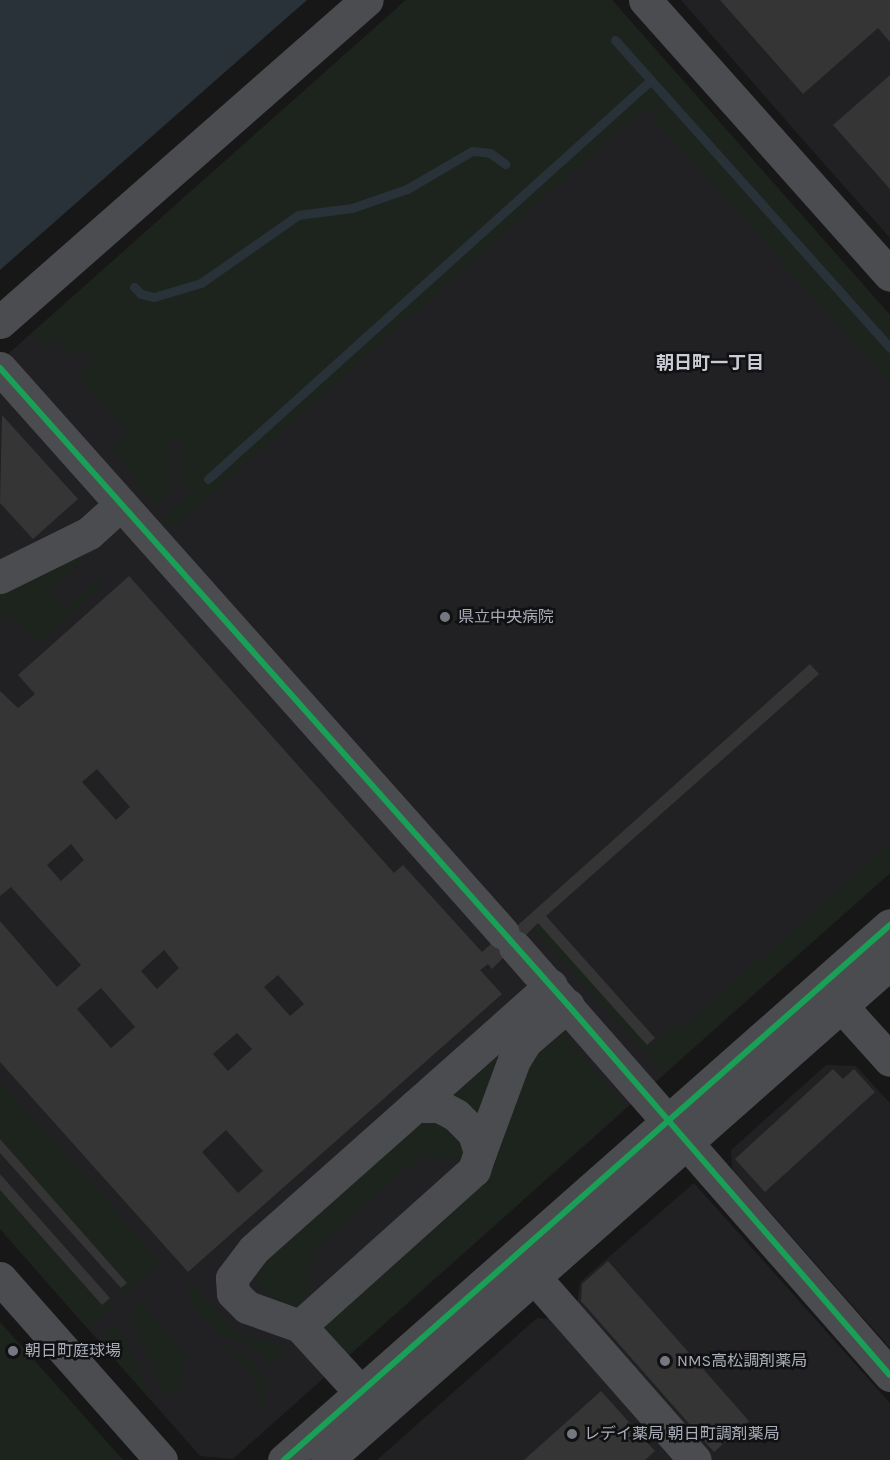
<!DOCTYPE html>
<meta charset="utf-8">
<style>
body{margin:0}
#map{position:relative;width:890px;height:1460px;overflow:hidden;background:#171717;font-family:Karla,"Noto Sans JP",sans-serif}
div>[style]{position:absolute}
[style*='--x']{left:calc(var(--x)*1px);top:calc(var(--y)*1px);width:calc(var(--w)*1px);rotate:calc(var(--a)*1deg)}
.built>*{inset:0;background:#212123}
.green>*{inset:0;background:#1d241e}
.water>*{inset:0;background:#2a3239}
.stream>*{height:9px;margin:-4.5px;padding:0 4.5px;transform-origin:4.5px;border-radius:4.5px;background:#2a3239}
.building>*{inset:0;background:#353536}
.minor>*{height:33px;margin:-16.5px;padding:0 16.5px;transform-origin:16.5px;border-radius:16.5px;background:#4b4c50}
.cycleway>*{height:6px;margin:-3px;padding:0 3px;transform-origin:3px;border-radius:3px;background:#1a9f57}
.dots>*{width:16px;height:16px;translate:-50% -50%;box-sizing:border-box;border:3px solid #111113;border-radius:50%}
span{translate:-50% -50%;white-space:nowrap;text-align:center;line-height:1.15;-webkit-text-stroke:5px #111113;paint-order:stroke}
.poi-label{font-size:16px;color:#a8adb8}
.left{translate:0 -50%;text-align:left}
.neighbourhood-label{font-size:18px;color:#c9ccd4;font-weight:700}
</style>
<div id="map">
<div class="built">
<div style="clip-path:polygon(406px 0,612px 0,890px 315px,890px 873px,233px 1459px,200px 1456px,0 1229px,0 361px)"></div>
<div style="clip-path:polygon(681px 0,890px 0,890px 238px,796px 132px)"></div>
<div style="clip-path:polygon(826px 1065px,856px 1066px,890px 1103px,890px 1348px,732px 1169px,731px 1150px)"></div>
<div style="clip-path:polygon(694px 1183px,890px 1403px,890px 1460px,713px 1460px,577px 1305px,580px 1282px)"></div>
<div style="clip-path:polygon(537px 1318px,562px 1320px,684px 1460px,377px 1460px)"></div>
</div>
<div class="green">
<div style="clip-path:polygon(406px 0,612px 0,890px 315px,890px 384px,645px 108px,177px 525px,163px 527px,158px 523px,189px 493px,181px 483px,182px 441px,169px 441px,169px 494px,155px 507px,135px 483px,138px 480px,110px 449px,128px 432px,79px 376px,96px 360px,84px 348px,73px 357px,57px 339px,46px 348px,32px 333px)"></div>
<div style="clip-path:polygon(76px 553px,83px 560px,49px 591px,66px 610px,98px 581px,103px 585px,39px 643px,12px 613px,0 618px,0 590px)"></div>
<div style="clip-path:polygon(890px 843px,890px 873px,664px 1073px,534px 930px,541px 923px,651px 1045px,674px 1023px,680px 1030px)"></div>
<div style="clip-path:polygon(555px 1025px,627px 1106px,347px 1357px,317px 1325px,478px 1181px,521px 1062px)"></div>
<div style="clip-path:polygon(507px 1045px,479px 1129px,444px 1100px)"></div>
<div style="clip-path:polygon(0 1081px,161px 1262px,126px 1293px,121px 1288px,126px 1282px,0 1139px)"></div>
<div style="clip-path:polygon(437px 1117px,466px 1148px,461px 1159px,418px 1158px,311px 1253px,309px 1295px,302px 1306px,295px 1307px,260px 1292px,255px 1277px,264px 1261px,419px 1122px)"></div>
<div style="clip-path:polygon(0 1190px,101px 1305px,110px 1298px,114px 1303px,87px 1328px,0 1229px)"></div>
<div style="clip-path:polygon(190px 1282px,237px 1332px,288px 1348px,269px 1363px,250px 1345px,219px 1333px,188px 1299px)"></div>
<div style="clip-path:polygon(143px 1299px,148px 1310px,187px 1355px,183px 1359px,182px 1387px,167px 1397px,130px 1319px)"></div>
<div style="clip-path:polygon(0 1322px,52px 1380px,123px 1460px,0 1460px)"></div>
<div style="clip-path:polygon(117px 1323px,154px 1404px,98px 1340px)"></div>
<div style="clip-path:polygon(219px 1344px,244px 1354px,261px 1373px,266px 1385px,264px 1410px,258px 1409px,259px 1396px,252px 1373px)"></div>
</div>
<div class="water">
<div style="clip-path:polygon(0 0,307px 0,0 270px)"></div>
</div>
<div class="stream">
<div style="--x:615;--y:40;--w:413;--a:48.2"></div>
<div style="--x:134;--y:287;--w:10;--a:45"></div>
<div style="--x:141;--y:294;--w:13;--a:13"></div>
<div style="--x:154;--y:297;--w:49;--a:-16.6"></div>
<div style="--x:201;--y:283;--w:118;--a:-35"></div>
<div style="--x:298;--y:215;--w:54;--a:-7.4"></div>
<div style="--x:352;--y:208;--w:58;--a:-19.1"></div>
<div style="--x:407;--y:189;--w:75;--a:-30.3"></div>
<div style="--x:472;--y:151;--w:18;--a:6"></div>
<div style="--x:490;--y:153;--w:19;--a:36"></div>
<div style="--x:208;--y:479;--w:596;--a:-42.01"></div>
</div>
<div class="building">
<div style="clip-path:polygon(720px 0,890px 0,890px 42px,878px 28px,803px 94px)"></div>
<div style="clip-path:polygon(890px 75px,890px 189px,833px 125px)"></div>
<div style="clip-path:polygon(2px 415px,78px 499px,33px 539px,0 503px)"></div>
<div style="clip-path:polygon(evenodd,129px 576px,394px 873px,403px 865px,482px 952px,514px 923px,517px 926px,810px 664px,819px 674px,546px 916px,655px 1038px,647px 1045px,538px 923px,492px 969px,488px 964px,480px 970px,502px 994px,188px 1272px,0 1062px,0 921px,57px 987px,81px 965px,11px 887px,0 896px,0 691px,18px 708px,35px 694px,18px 675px,129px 576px,97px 769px,130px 807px,116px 820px,82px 782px,97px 769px,129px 576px,71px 844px,84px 860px,61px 881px,47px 865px,71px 844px,129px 576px,164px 950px,179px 968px,157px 989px,141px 971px,164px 950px,129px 576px,278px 975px,304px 1004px,290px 1016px,264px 987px,278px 975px,129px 576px,101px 988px,135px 1027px,111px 1048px,77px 1009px,101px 988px,129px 576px,237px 1033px,252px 1049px,228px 1071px,213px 1054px,237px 1033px,129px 576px,226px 1130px,263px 1171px,238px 1193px,202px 1152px,226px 1130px)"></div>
<div style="clip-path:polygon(833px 1069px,843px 1079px,854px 1069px,875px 1092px,765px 1192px,735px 1159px)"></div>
<div style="clip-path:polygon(0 1139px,127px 1283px,121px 1288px,0 1153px)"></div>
<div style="clip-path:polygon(0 1174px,110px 1298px,102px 1305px,0 1190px)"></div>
<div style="clip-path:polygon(608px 1261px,749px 1421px,714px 1452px,581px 1301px,582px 1284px)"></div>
<div style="clip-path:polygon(601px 1391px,655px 1451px,645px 1460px,524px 1460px)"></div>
</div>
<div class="minor">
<div style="--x:645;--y:0;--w:368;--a:48.3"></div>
<div style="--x:0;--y:322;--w:488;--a:-41.3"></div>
<div style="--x:0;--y:368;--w:756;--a:48.32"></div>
<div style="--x:0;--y:577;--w:99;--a:-26.3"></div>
<div style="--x:89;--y:533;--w:43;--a:-42.2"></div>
<div style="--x:515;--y:947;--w:569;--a:48.78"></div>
<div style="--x:827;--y:990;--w:94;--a:48"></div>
<div style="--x:480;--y:1152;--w:98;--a:-69.7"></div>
<div style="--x:514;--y:1060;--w:22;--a:-58"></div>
<div style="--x:526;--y:1041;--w:55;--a:-40.6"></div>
<div style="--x:0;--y:1278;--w:243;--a:48.5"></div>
<div style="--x:535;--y:1278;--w:242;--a:48.7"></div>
<div style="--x:300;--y:1326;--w:234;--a:-41.9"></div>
<div style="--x:474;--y:1170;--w:19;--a:-72"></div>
<div style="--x:480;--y:1152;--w:20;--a:-108"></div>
<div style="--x:474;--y:1133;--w:25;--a:-135"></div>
<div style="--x:456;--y:1115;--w:19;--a:-152"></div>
<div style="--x:439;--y:1106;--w:24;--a:180"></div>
<div style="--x:374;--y:1407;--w:110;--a:-132.4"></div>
<div style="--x:300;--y:1326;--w:56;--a:-160.3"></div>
<div style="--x:247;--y:1307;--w:20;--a:-135"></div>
<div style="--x:233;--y:1293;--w:15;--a:-94"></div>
<div style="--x:232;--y:1278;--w:36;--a:-53"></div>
<div style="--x:254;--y:1249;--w:397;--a:-41.6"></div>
<div style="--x:284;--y:1460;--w:808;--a:-41.44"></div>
<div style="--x:327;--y:1460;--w:751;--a:-41.44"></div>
</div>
<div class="cycleway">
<div style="--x:0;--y:368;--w:853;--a:48.28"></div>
<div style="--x:568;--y:1005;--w:490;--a:49"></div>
<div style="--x:284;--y:1460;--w:808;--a:-41.44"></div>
</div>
<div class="dots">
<div style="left:445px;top:617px;background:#757880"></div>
<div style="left:13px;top:1351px;background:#757880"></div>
<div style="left:665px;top:1361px;background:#757880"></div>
<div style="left:572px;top:1434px;background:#757880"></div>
</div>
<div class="poi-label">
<span class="left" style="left:458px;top:617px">県立中央病院</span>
<span class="left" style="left:25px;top:1351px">朝日町庭球場</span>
<span class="left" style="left:677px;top:1361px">NMS高松調剤薬局</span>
<span class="left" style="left:584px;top:1434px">レデイ薬局 朝日町調剤薬局</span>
</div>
<div class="neighbourhood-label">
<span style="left:710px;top:363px">朝日町一丁目</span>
</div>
</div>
